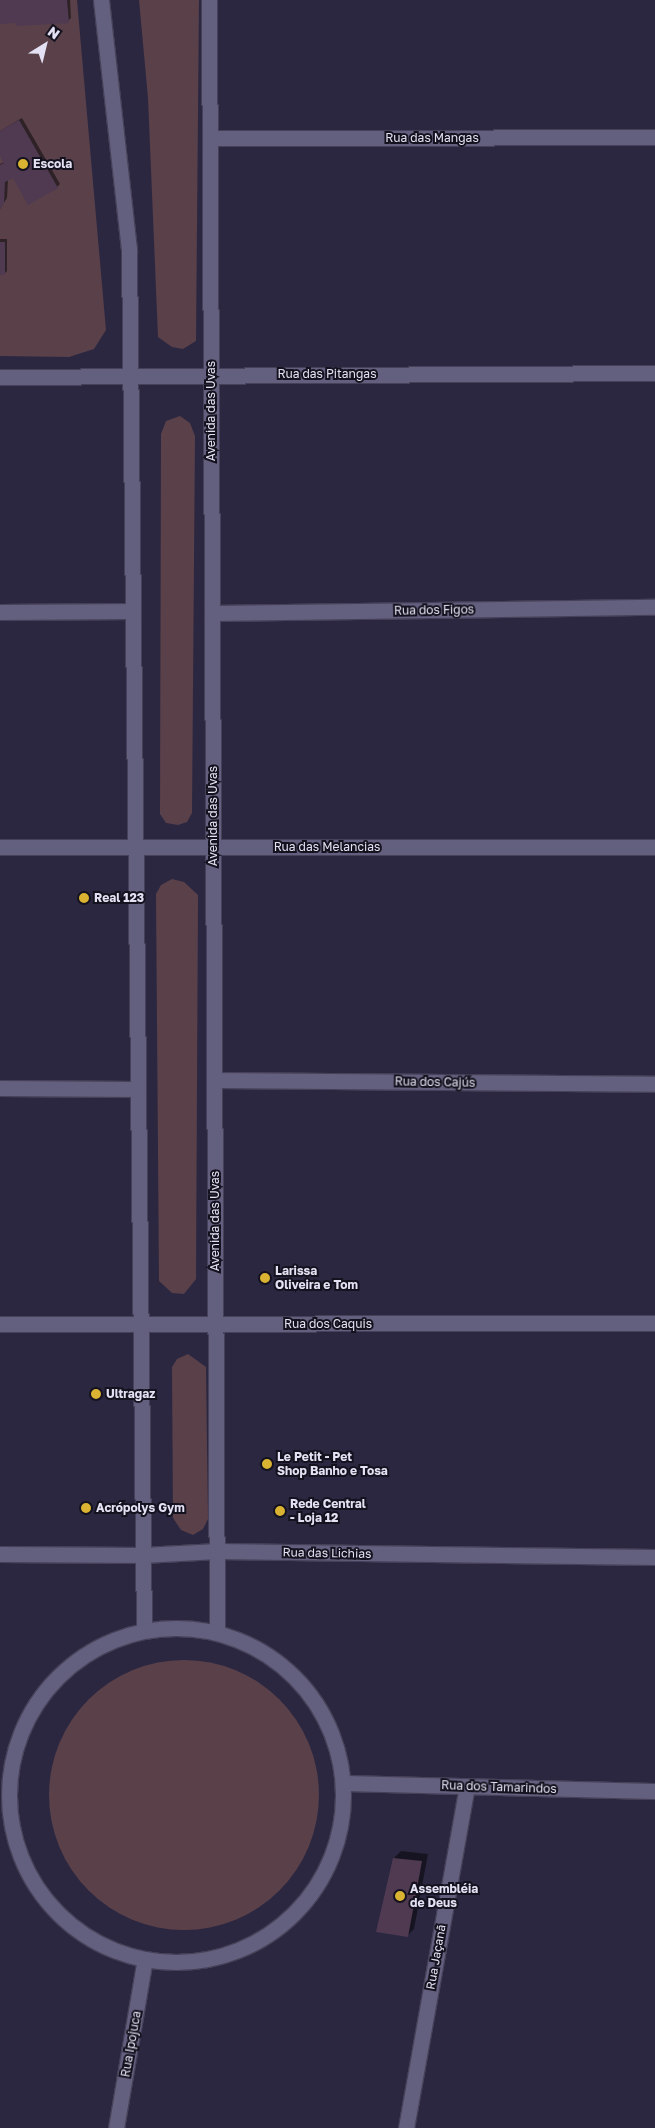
<!DOCTYPE html>
<meta charset="utf-8">
<style>
body{margin:0}
#map{position:relative;width:655px;height:2128px;overflow:hidden;background:#2b2741;font-family:"Golos Text",sans-serif}
div>[style]{position:absolute}
[style*='--x']{left:calc(var(--x)*1px);top:calc(var(--y)*1px);width:calc(var(--w)*1px);rotate:calc(var(--a)*1deg)}
.green>*{inset:0;background:#594049}
.round{border-radius:50%}
.shadow>*{inset:0;background:#0007}
.building>*{inset:0;background:#4f3a52}
.roads{filter:drop-shadow(1px 0 #464158) drop-shadow(-1px 0 #464158) drop-shadow(0 1px #464158) drop-shadow(0 -1px #464158)}
.minor>*{height:15px;margin:-7.5px;padding:0 7.5px;transform-origin:7.5px;border-radius:7.5px;background:#635f7e}
.minor>.ring{margin:-7.5px;padding:0;box-sizing:content-box;background:none;border:15px solid #635f7e;border-radius:50%}
.dots>*{width:14px;height:14px;translate:-50% -50%;box-sizing:border-box;border:2px solid #14121e;border-radius:50%}
span{translate:-50% -50%;white-space:nowrap;text-align:center;line-height:1.15;-webkit-text-stroke:4px #14121e;paint-order:stroke}
.street-label{font-size:12px;color:#e3e1f3}
.poi-label{font-size:12px;color:#e3e1f3;font-weight:700}
.left{translate:0 -50%;text-align:left}
.north{position:absolute;left:20px;top:20px;width:50px;height:50px;-webkit-text-stroke:4px #14121e;paint-order:stroke;rotate:36deg;font-size:14px;font-weight:700;line-height:20px;text-align:center;color:#e3e1f3}
.north::after{content:'';display:block;margin:auto;width:18px;height:22px;background:#e3e1f3;clip-path:polygon(50% 0,100% 100%,50% 72%,0 100%)}
</style>
<div id="map">
<div class="green">
<div style="clip-path:polygon(0 0,77px 0,106px 330px,94px 349px,69px 357px,0 356px)"></div>
<div style="clip-path:polygon(139px 0,199px 0,196px 341px,183px 349px,172px 347px,158px 337px,148px 98px)"></div>
<div style="clip-path:polygon(180px 416px,190px 423px,195px 436px,192px 813px,187px 822px,178px 825px,166px 823px,160px 814px,161px 434px,166px 421px)"></div>
<div style="clip-path:polygon(172px 879px,184px 882px,198px 895px,196px 1279px,184px 1294px,172px 1293px,159px 1281px,156px 894px,161px 885px)"></div>
<div style="clip-path:polygon(188px 1354px,206px 1367px,208px 1519px,203px 1529px,193px 1535px,181px 1530px,173px 1518px,172px 1367px,177px 1359px)"></div>
<div class="round" style="left:49px;top:1660px;width:270px;height:270px"></div>
</div>
<div class="shadow">
<div style="clip-path:polygon(0 0,70px 0,71px 18px,68px 21px,0 23px)"></div>
<div style="clip-path:polygon(22px 118px,60px 184px,57px 187px,13px 177px,8px 180px,7px 198px,0 209px,0 164px,5px 162px,0 154px,0 131px)"></div>
<div style="clip-path:polygon(0 239px,7px 239px,7px 271px,4px 274px,0 274px)"></div>
<div style="clip-path:polygon(401px 1851px,428px 1854px,414px 1929px,407px 1936px,394px 1858px)"></div>
</div>
<div class="building">
<div style="clip-path:polygon(0 0,67px 0,69px 23px,16px 26px,16px 23px,0 24px)"></div>
<div style="clip-path:polygon(19px 120px,58px 188px,28px 205px,13px 178px,5px 182px,4px 203px,0 209px,0 165px,4px 163px,0 156px,0 131px)"></div>
<div style="clip-path:polygon(0 242px,5px 242px,5px 275px,0 275px)"></div>
<div style="clip-path:polygon(393px 1858px,422px 1861px,408px 1937px,376px 1932px)"></div>
</div>
<div class="roads">
<div class="minor">
<div style="--x:101;--y:0;--w:251;--a:83.6"></div>
<div style="--x:129;--y:249;--w:1381;--a:89.38"></div>
<div style="--x:209;--y:0;--w:1633;--a:89.72"></div>
<div style="--x:210;--y:138;--w:445;--a:-0.1"></div>
<div style="--x:0;--y:377;--w:655;--a:-0.35"></div>
<div style="--x:0;--y:612;--w:133;--a:-0.4"></div>
<div style="--x:212;--y:613;--w:443;--a:-0.8"></div>
<div style="--x:0;--y:847;--w:655;--a:0"></div>
<div style="--x:215;--y:1080;--w:440;--a:0.5"></div>
<div style="--x:0;--y:1088;--w:138;--a:0.4"></div>
<div style="--x:0;--y:1324;--w:655;--a:-0.09"></div>
<div style="--x:0;--y:1554;--w:143;--a:0.4"></div>
<div style="--x:143;--y:1555;--w:74;--a:-3.1"></div>
<div style="--x:217;--y:1551;--w:438;--a:0.8"></div>
<div class="ring" style="left:9px;top:1628px;width:319px;height:319px"></div>
<div style="--x:343;--y:1783;--w:312;--a:1.5"></div>
<div style="--x:116;--y:2128;--w:171;--a:-80.3"></div>
<div style="--x:406;--y:2128;--w:347;--a:-79.9"></div>
</div>
</div>
<div class="dots">
<div style="left:23px;top:164px;background:#dab333"></div>
<div style="left:84px;top:898px;background:#dab333"></div>
<div style="left:265px;top:1278px;background:#dab333"></div>
<div style="left:96px;top:1394px;background:#dab333"></div>
<div style="left:267px;top:1464px;background:#dab333"></div>
<div style="left:86px;top:1508px;background:#dab333"></div>
<div style="left:280px;top:1511px;background:#dab333"></div>
<div style="left:400px;top:1896px;background:#dab333"></div>
</div>
<div class="street-label">
<span style="left:432px;top:138px">Rua das Mangas</span>
<span style="left:327px;top:374px">Rua das Pitangas</span>
<span style="left:211px;top:411px;rotate:-90deg">Avenida das Uvas</span>
<span style="left:434px;top:610px;rotate:-1deg">Rua dos Figos</span>
<span style="left:213px;top:816px;rotate:-90deg">Avenida das Uvas</span>
<span style="left:327px;top:847px">Rua das Melancias</span>
<span style="left:435px;top:1082px;rotate:1deg">Rua dos Cajús</span>
<span style="left:215px;top:1221px;rotate:-90deg">Avenida das Uvas</span>
<span style="left:328px;top:1324px">Rua dos Caquis</span>
<span style="left:327px;top:1553px;rotate:1deg">Rua das Lichias</span>
<span style="left:499px;top:1787px;rotate:2deg">Rua dos Tamarindos</span>
<span style="left:436px;top:1957px;rotate:-80deg">Rua Jaçanã</span>
<span style="left:131px;top:2044px;rotate:-80deg">Rua Ipojuca</span>
</div>
<div class="poi-label">
<span class="left" style="left:33px;top:164px">Escola</span>
<span class="left" style="left:94px;top:898px">Real 123</span>
<span class="left" style="left:275px;top:1278px">Larissa<br>Oliveira e Tom</span>
<span class="left" style="left:106px;top:1394px">Ultragaz</span>
<span class="left" style="left:277px;top:1464px">Le Petit - Pet<br>Shop Banho e Tosa</span>
<span class="left" style="left:290px;top:1511px">Rede Central<br>- Loja 12</span>
<span class="left" style="left:96px;top:1508px">Acrópolys Gym</span>
<span class="left" style="left:410px;top:1896px">Assembléia<br>de Deus</span>
</div>
<div class="north">N</div>
</div>
